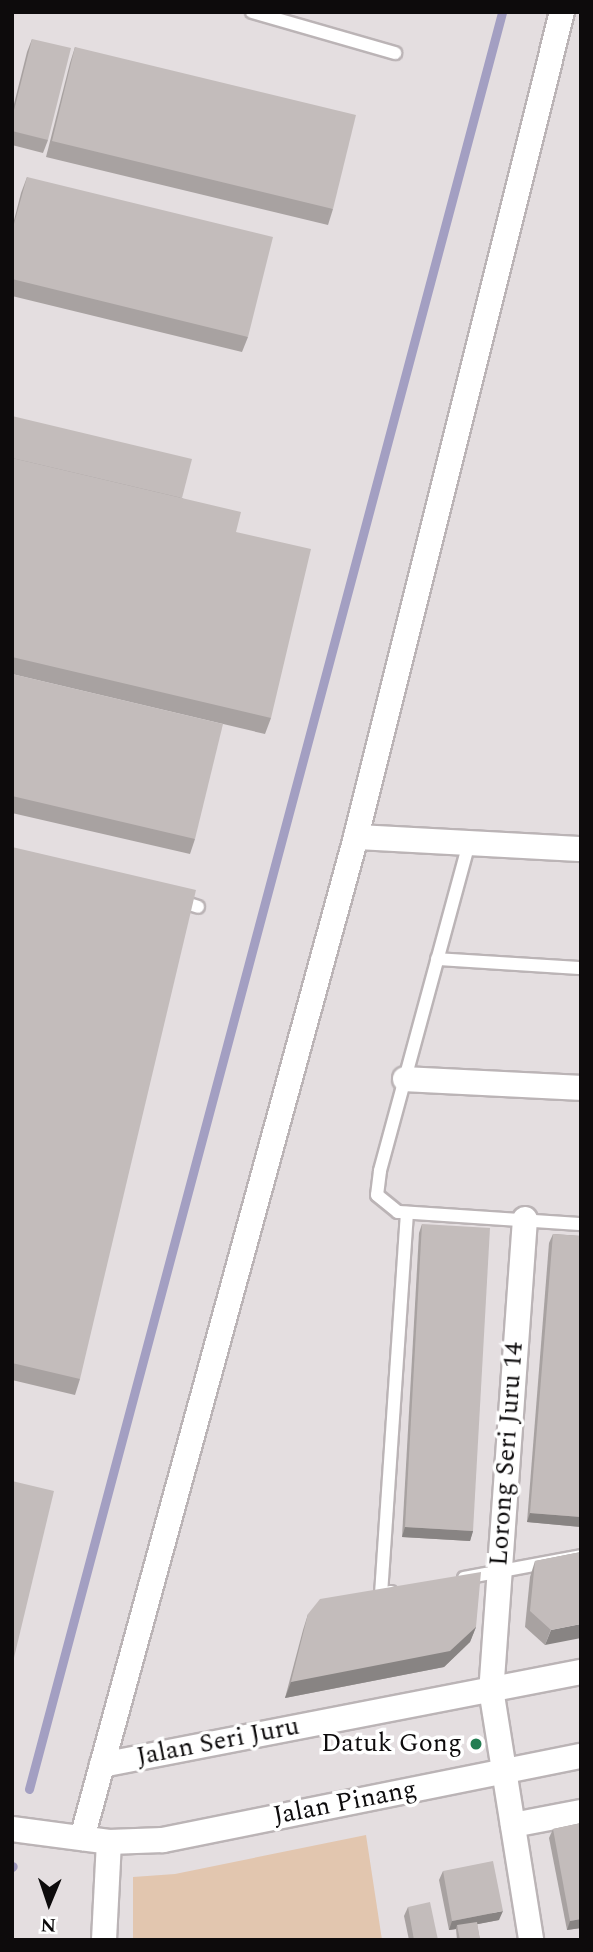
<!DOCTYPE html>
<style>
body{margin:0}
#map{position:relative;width:593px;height:1952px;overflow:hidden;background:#e4dee0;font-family:Spectral,serif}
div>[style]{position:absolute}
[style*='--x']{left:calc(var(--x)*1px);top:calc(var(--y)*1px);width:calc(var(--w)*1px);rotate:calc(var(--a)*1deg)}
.green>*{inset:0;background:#e2c6af}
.stream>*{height:9px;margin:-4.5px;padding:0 4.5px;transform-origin:4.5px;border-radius:4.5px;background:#a39fc2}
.roads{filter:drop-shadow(2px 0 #bbb4b6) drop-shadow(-2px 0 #bbb4b6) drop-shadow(0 2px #bbb4b6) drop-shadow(0 -2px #bbb4b6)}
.lane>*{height:12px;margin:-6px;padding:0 6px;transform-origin:6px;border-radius:6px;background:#fff}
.street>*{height:24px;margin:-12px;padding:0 12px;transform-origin:12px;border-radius:12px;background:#fff}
.wall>*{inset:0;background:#a8a2a1}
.shaded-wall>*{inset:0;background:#888483}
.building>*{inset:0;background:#c3bcbb}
.dots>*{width:19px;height:19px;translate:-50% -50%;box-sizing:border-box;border:4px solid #fff;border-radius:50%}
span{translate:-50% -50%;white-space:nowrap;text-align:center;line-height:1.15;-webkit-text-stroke:7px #fff;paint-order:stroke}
.street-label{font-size:26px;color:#0d0b0c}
.poi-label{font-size:26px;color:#0d0b0c}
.right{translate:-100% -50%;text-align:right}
.frame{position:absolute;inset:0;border:14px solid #0d0b0c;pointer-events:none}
.north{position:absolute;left:14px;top:1868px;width:70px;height:70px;-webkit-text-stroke:5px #fff;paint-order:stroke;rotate:182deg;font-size:19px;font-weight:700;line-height:28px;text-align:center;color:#0d0b0c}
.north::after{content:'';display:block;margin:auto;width:24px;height:32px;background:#0d0b0c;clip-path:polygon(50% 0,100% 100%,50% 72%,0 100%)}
</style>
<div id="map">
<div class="green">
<div style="clip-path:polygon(366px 1835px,382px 1940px,133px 1940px,133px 1877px,175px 1874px)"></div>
</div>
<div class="stream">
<div style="--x:29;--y:1789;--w:1839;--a:-75.09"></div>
<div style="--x:12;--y:1867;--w:1;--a:-45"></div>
</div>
<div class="roads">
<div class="lane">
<div style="--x:252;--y:12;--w:149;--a:16"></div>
<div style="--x:469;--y:843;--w:340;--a:105.2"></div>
<div style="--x:380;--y:1171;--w:24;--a:97"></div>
<div style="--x:377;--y:1195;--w:27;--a:39"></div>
<div style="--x:398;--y:1212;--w:183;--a:3.8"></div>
<div style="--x:177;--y:900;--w:22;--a:18"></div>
<div style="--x:437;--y:959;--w:144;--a:3.6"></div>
<div style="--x:464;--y:1578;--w:119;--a:-10.6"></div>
<div style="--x:391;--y:1592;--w:10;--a:169"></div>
<div style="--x:381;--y:1594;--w:382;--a:-86.1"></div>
</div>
<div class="street">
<div style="--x:356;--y:837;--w:225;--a:3.1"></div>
<div style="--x:405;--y:1079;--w:176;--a:2.9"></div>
<div style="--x:525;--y:1219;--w:471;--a:94.1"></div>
<div style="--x:491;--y:1689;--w:254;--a:80.9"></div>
<div style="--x:102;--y:1765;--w:488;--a:-11"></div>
<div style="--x:513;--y:1825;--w:69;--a:-10.8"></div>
<div style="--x:12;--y:1829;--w:98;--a:7.6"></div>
<div style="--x:109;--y:1842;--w:54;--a:-2.1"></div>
<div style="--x:163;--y:1840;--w:426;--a:-11.4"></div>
<div style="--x:82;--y:1838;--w:1038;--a:-74.69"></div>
<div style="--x:356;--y:837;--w:850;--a:-75.98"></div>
<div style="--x:104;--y:1940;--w:98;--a:-87.1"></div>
</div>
</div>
<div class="wall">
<div style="clip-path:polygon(32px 39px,48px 140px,43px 153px,12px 145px,12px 112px,27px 52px)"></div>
<div style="clip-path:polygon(75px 47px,333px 209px,328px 225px,46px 157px,70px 63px)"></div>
<div style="clip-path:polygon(27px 177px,248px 337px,242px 352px,12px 296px,12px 228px,21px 193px)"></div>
<div style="clip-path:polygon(12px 416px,182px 498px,236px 532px,271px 718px,265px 734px,12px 674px)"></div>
<div style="clip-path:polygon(12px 674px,195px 839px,190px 854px,12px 813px)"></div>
<div style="clip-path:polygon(12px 847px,80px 1379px,75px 1395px,12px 1380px)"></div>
<div style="clip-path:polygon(422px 1224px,473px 1531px,470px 1541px,402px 1537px,419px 1233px)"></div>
<div style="clip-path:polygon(553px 1234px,581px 1236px,581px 1527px,527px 1522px,549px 1243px)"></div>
<div style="clip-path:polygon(581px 1552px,545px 1645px,525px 1627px,530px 1577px,535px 1561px)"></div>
<div style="clip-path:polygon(308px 1614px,476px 1627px,470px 1642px,444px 1667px,285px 1698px,303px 1630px)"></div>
<div style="clip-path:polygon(581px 1823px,581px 1928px,567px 1930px,549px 1838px,553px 1829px)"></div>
<div style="clip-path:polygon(443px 1871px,499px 1920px,477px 1924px,480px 1940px,457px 1940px,456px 1929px,449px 1930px,439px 1880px)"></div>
<div style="clip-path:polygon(408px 1907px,438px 1940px,409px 1940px,404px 1916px)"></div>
</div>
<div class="shaded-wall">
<div style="clip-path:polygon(530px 1513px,581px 1517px,581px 1527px,527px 1522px)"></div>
<div style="clip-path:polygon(405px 1527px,473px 1531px,470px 1541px,402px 1537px)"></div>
<div style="clip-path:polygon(581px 1624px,581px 1638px,545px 1645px,551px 1630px)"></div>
<div style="clip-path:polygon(476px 1627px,470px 1642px,444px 1667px,285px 1698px,291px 1682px)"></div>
<div style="clip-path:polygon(503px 1911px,499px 1920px,458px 1928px,457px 1925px,456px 1929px,449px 1930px,452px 1921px)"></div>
<div style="clip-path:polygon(581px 1919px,581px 1928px,567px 1930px,570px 1921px)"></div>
</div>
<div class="building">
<div style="clip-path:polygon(32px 39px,71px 48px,48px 140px,12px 131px,12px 118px)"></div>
<div style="clip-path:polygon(75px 47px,356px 115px,333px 209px,52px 141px)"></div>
<div style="clip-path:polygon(27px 177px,273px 237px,248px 337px,12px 279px,12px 231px)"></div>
<div style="clip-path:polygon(12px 416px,192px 459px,182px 498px,12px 458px)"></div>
<div style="clip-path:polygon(12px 458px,241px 512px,236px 532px,311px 549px,271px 718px,12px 657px)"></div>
<div style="clip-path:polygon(12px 674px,223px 724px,195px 839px,12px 796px)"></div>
<div style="clip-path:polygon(12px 847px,196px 890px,80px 1379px,12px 1363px)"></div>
<div style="clip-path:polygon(422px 1224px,490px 1228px,473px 1531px,405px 1527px)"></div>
<div style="clip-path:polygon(553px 1234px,581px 1236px,581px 1517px,530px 1513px)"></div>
<div style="clip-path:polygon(12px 1481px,54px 1491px,12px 1666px)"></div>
<div style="clip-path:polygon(581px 1552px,581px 1624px,551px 1630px,530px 1611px,535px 1561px)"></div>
<div style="clip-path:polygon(481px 1572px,476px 1627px,450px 1651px,291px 1682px,308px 1614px,320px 1599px)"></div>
<div style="clip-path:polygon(581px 1823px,581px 1919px,570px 1921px,553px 1829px)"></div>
<div style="clip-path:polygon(493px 1861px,503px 1911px,452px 1921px,443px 1871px)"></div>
<div style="clip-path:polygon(430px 1902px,438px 1940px,414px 1940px,408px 1907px)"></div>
<div style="clip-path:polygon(477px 1922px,480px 1940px,460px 1940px,457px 1925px)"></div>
</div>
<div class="dots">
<div style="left:476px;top:1744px;background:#237d52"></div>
</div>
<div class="street-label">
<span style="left:507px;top:1454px;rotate:-86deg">Lorong Seri Juru 14</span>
<span style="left:218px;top:1742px;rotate:-11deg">Jalan Seri Juru</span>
<span style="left:345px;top:1803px;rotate:-11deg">Jalan Pinang</span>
</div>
<div class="poi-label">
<span class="right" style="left:462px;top:1744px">Datuk Gong</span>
</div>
<div class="frame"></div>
<div class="north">N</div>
</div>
